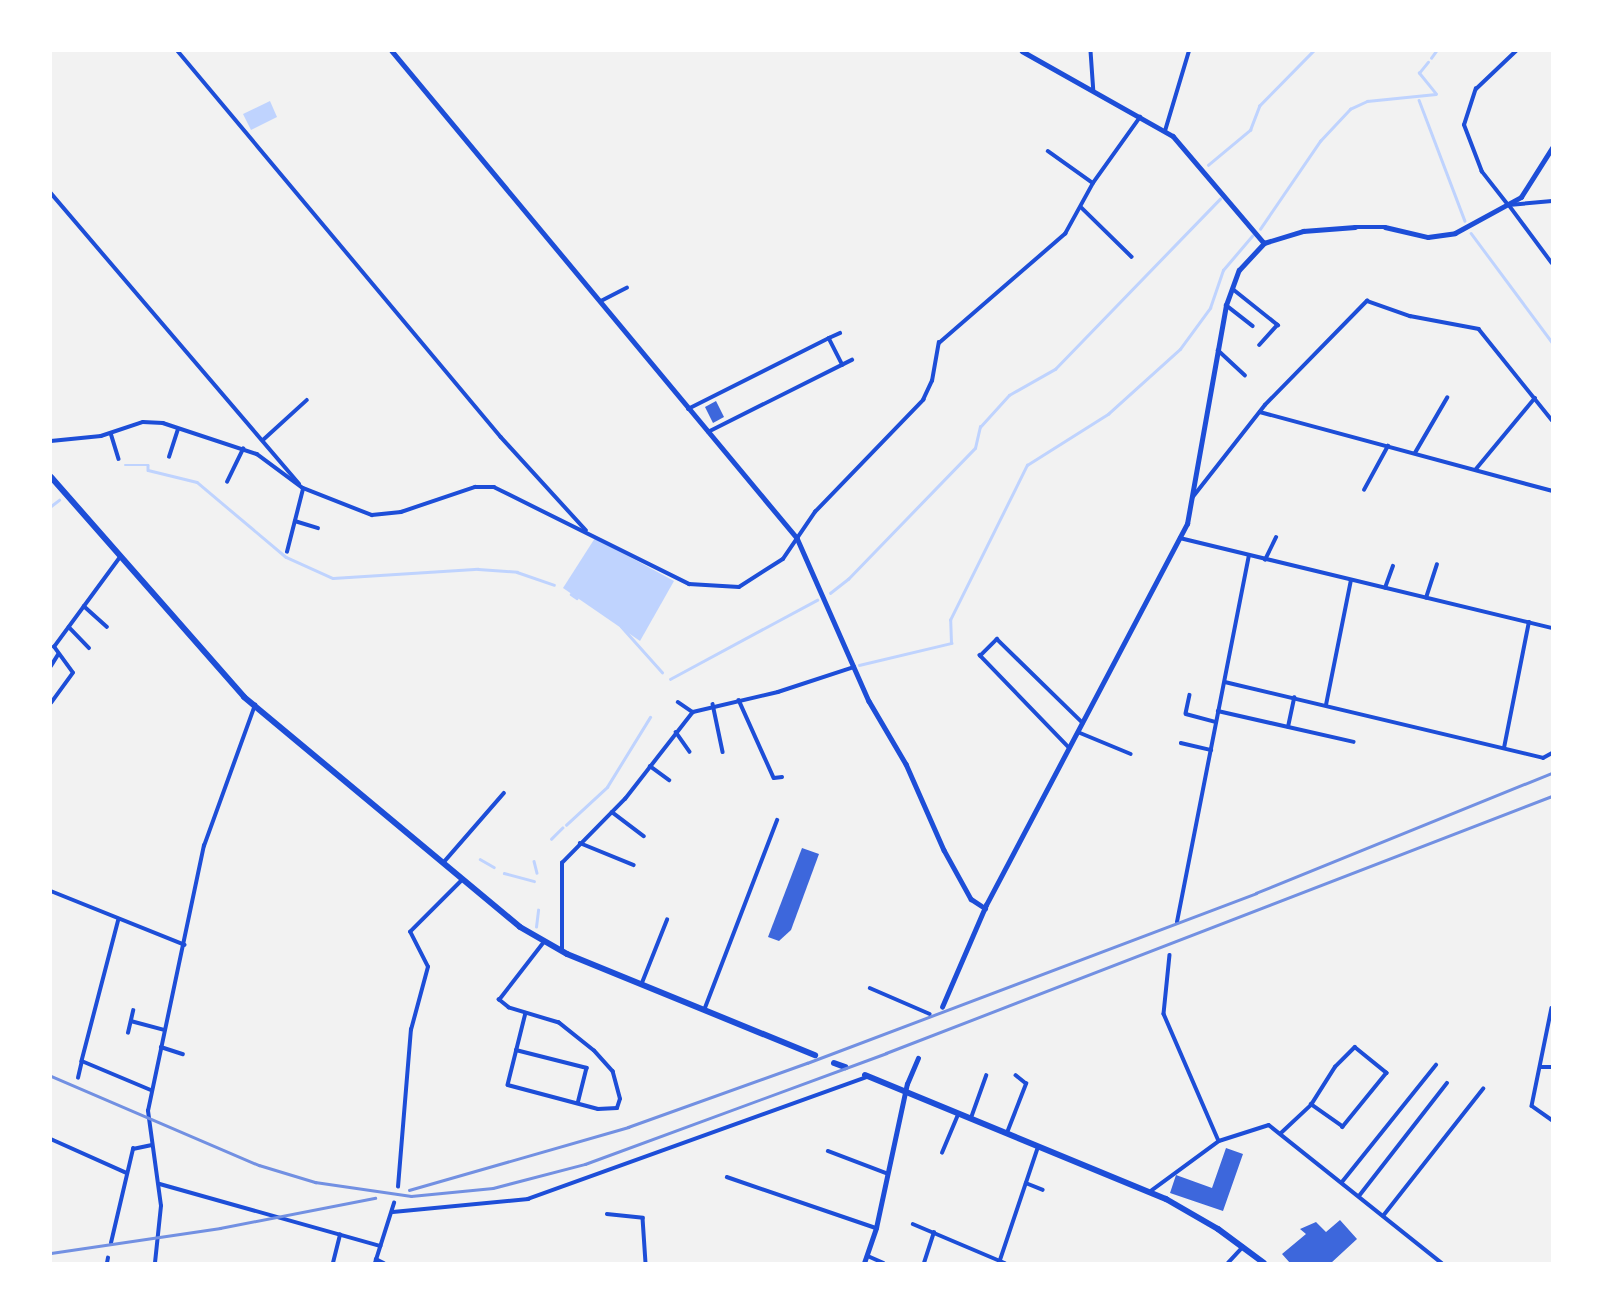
<!DOCTYPE html>
<style>
body{margin:0}
#map{position:relative;width:1603px;height:1314px;overflow:hidden;background:#f2f2f2;font-family:Barlow,sans-serif}
div>[style]{position:absolute}
[style*='--x']{left:calc(var(--x)*1px);top:calc(var(--y)*1px);width:calc(var(--w)*1px);rotate:calc(var(--a)*1deg)}
.water>*{inset:0;background:#bfd3fe}
.stream>*{height:2.5px;margin:-1.25px;padding:0 1.25px;transform-origin:1.25px;border-radius:1.25px;background:#bfd3fe}
.building>*{inset:0;background:#3d67dc}
.minor>*{height:3.5px;margin:-1.75px;padding:0 1.75px;transform-origin:1.75px;border-radius:1.75px;background:#1d4ed8}
.tertiary>*{height:4.5px;margin:-2.25px;padding:0 2.25px;transform-origin:2.25px;border-radius:2.25px;background:#1d4ed8}
.trunk>*{height:6px;margin:-3px;padding:0 3px;transform-origin:3px;border-radius:3px;background:#1d4ed8}
.rail>*{height:2.5px;margin:-1.25px;padding:0 1.25px;transform-origin:1.25px;border-radius:1.25px;background:#7290e2}
span{translate:-50% -50%;white-space:nowrap;text-align:center;line-height:1.15;-webkit-text-stroke:7px #fff;paint-order:stroke}
.frame{position:absolute;inset:0;border:52px solid #fff;pointer-events:none}
</style>
<div id="map">
<div class="water">
<div style="clip-path:polygon(270px 101px,277px 117px,251px 130px,243px 114px)"></div>
<div style="clip-path:polygon(595px 538px,674px 581px,640px 641px,563px 588px)"></div>
</div>
<div class="stream">
<div style="--x:1431;--y:58;--w:9;--a:-54"></div>
<div style="--x:1419;--y:100;--w:129;--a:69.2"></div>
<div style="--x:1208;--y:165;--w:55;--a:-39.8"></div>
<div style="--x:1250;--y:130;--w:26;--a:-69"></div>
<div style="--x:1259;--y:106;--w:77;--a:-45.5"></div>
<div style="--x:1260;--y:229;--w:107;--a:-55.7"></div>
<div style="--x:1320;--y:141;--w:44;--a:-46.8"></div>
<div style="--x:1350;--y:109;--w:19;--a:-25"></div>
<div style="--x:1367;--y:101;--w:69;--a:-5.8"></div>
<div style="--x:1436;--y:94;--w:27;--a:-129"></div>
<div style="--x:1419;--y:73;--w:14;--a:-51"></div>
<div style="--x:1471;--y:233;--w:136;--a:53.4"></div>
<div style="--x:125;--y:465;--w:23;--a:0"></div>
<div style="--x:148;--y:465;--w:5;--a:90"></div>
<div style="--x:148;--y:470;--w:50;--a:13.8"></div>
<div style="--x:197;--y:482;--w:116;--a:40.1"></div>
<div style="--x:286;--y:557;--w:51;--a:24.1"></div>
<div style="--x:333;--y:578;--w:145;--a:-3.6"></div>
<div style="--x:478;--y:569;--w:39;--a:4"></div>
<div style="--x:517;--y:572;--w:39;--a:19"></div>
<div style="--x:51;--y:506;--w:10;--a:-37"></div>
<div style="--x:830;--y:593;--w:23;--a:-38"></div>
<div style="--x:848;--y:579;--w:182;--a:-45.9"></div>
<div style="--x:975;--y:448;--w:22;--a:-77"></div>
<div style="--x:980;--y:427;--w:43;--a:-47.8"></div>
<div style="--x:1009;--y:395;--w:53;--a:-29.5"></div>
<div style="--x:1055;--y:369;--w:237;--a:-45.9"></div>
<div style="--x:571;--y:594;--w:7;--a:34"></div>
<div style="--x:621;--y:626;--w:62;--a:48.3"></div>
<div style="--x:859;--y:665;--w:95;--a:-13.4"></div>
<div style="--x:951;--y:643;--w:23;--a:-92"></div>
<div style="--x:950;--y:620;--w:173;--a:-63.6"></div>
<div style="--x:1027;--y:465;--w:96;--a:-32.2"></div>
<div style="--x:1108;--y:414;--w:97;--a:-42.1"></div>
<div style="--x:1180;--y:349;--w:51;--a:-53.8"></div>
<div style="--x:1210;--y:308;--w:40;--a:-71.1"></div>
<div style="--x:1223;--y:270;--w:45;--a:-49.5"></div>
<div style="--x:670;--y:679;--w:167;--a:-28.3"></div>
<div style="--x:566;--y:825;--w:56;--a:-42.8"></div>
<div style="--x:607;--y:787;--w:82;--a:-58.4"></div>
<div style="--x:551;--y:839;--w:16;--a:-45"></div>
<div style="--x:480;--y:859;--w:16;--a:30"></div>
<div style="--x:534;--y:861;--w:12;--a:76"></div>
<div style="--x:504;--y:873;--w:31;--a:15"></div>
<div style="--x:536;--y:927;--w:17;--a:-83"></div>
</div>
<div class="building">
<div style="clip-path:polygon(716px 401px,724px 417px,713px 423px,705px 407px)"></div>
<div style="clip-path:polygon(802px 848px,819px 854px,791px 930px,779px 941px,768px 937px)"></div>
<div style="clip-path:polygon(1226px 1148px,1243px 1154px,1223px 1211px,1170px 1193px,1176px 1175px,1212px 1188px)"></div>
<div style="clip-path:polygon(1340px 1220px,1357px 1239px,1331px 1263px,1290px 1263px,1282px 1254px,1306px 1234px,1300px 1229px,1316px 1222px,1326px 1232px)"></div>
</div>
<div class="minor">
<div style="--x:178;--y:51;--w:503;--a:50.08"></div>
<div style="--x:501;--y:437;--w:126;--a:47.6"></div>
<div style="--x:1091;--y:51;--w:39;--a:86"></div>
<div style="--x:1165;--y:131;--w:84;--a:-73.3"></div>
<div style="--x:1048;--y:151;--w:55;--a:35.4"></div>
<div style="--x:51;--y:193;--w:382;--a:49.5"></div>
<div style="--x:1507;--y:204;--w:41;--a:-128"></div>
<div style="--x:1482;--y:172;--w:50;--a:-111"></div>
<div style="--x:1464;--y:125;--w:38;--a:-72"></div>
<div style="--x:1476;--y:89;--w:55;--a:-43.5"></div>
<div style="--x:1509;--y:205;--w:72;--a:53.4"></div>
<div style="--x:1509;--y:205;--w:43;--a:-5.3"></div>
<div style="--x:1081;--y:207;--w:71;--a:44.4"></div>
<div style="--x:1233;--y:289;--w:58;--a:38.7"></div>
<div style="--x:1278;--y:325;--w:27;--a:132"></div>
<div style="--x:601;--y:301;--w:29;--a:-27"></div>
<div style="--x:1226;--y:305;--w:34;--a:38"></div>
<div style="--x:829;--y:338;--w:12;--a:-24"></div>
<div style="--x:1218;--y:350;--w:37;--a:43"></div>
<div style="--x:688;--y:409;--w:158;--a:-26.7"></div>
<div style="--x:829;--y:338;--w:30;--a:63"></div>
<div style="--x:1260;--y:412;--w:302;--a:15.1"></div>
<div style="--x:708;--y:432;--w:161;--a:-26.6"></div>
<div style="--x:111;--y:433;--w:27;--a:73"></div>
<div style="--x:263;--y:440;--w:59;--a:-42.3"></div>
<div style="--x:51;--y:441;--w:50;--a:-5.7"></div>
<div style="--x:101;--y:436;--w:44;--a:-18.4"></div>
<div style="--x:143;--y:422;--w:20;--a:3"></div>
<div style="--x:163;--y:423;--w:99;--a:18.3"></div>
<div style="--x:257;--y:454;--w:57;--a:36.5"></div>
<div style="--x:303;--y:488;--w:74;--a:21.4"></div>
<div style="--x:372;--y:515;--w:29;--a:-6"></div>
<div style="--x:401;--y:512;--w:78;--a:-18.7"></div>
<div style="--x:475;--y:487;--w:19;--a:0"></div>
<div style="--x:494;--y:487;--w:218;--a:26.4"></div>
<div style="--x:689;--y:584;--w:50;--a:3.4"></div>
<div style="--x:739;--y:587;--w:52;--a:-32.5"></div>
<div style="--x:783;--y:559;--w:57;--a:-55.8"></div>
<div style="--x:815;--y:512;--w:156;--a:-46"></div>
<div style="--x:923;--y:400;--w:21;--a:-65"></div>
<div style="--x:932;--y:381;--w:39;--a:-80"></div>
<div style="--x:939;--y:343;--w:167;--a:-40.9"></div>
<div style="--x:1065;--y:234;--w:58;--a:-61.2"></div>
<div style="--x:1093;--y:183;--w:81;--a:-54.5"></div>
<div style="--x:1415;--y:453;--w:64;--a:-59.8"></div>
<div style="--x:169;--y:457;--w:28;--a:-72"></div>
<div style="--x:1476;--y:469;--w:92;--a:-50.3"></div>
<div style="--x:227;--y:482;--w:37;--a:-64"></div>
<div style="--x:1364;--y:490;--w:50;--a:-61.4"></div>
<div style="--x:1192;--y:498;--w:118;--a:-51.9"></div>
<div style="--x:1265;--y:405;--w:146;--a:-45.6"></div>
<div style="--x:1367;--y:301;--w:46;--a:19.2"></div>
<div style="--x:1410;--y:316;--w:70;--a:10.7"></div>
<div style="--x:1479;--y:329;--w:117;--a:51.3"></div>
<div style="--x:295;--y:521;--w:24;--a:17"></div>
<div style="--x:1180;--y:538;--w:383;--a:13.6"></div>
<div style="--x:287;--y:552;--w:65;--a:-75.7"></div>
<div style="--x:1265;--y:560;--w:25;--a:-64"></div>
<div style="--x:1385;--y:588;--w:23;--a:-70"></div>
<div style="--x:1426;--y:598;--w:35;--a:-72"></div>
<div style="--x:84;--y:606;--w:31;--a:42"></div>
<div style="--x:69;--y:627;--w:29;--a:46"></div>
<div style="--x:51;--y:666;--w:13;--a:-58"></div>
<div style="--x:1225;--y:682;--w:327;--a:13.4"></div>
<div style="--x:1543;--y:758;--w:10;--a:-29"></div>
<div style="--x:1190;--y:695;--w:19;--a:102"></div>
<div style="--x:1186;--y:714;--w:31;--a:15"></div>
<div style="--x:739;--y:700;--w:85;--a:65.8"></div>
<div style="--x:774;--y:778;--w:8;--a:-7"></div>
<div style="--x:678;--y:702;--w:18;--a:34"></div>
<div style="--x:51;--y:703;--w:37;--a:-54"></div>
<div style="--x:73;--y:673;--w:32;--a:-126"></div>
<div style="--x:54;--y:647;--w:112;--a:-53.7"></div>
<div style="--x:713;--y:704;--w:49;--a:78.2"></div>
<div style="--x:1326;--y:705;--w:127;--a:-78.7"></div>
<div style="--x:1218;--y:711;--w:139;--a:12.8"></div>
<div style="--x:1288;--y:727;--w:30;--a:-78"></div>
<div style="--x:676;--y:732;--w:24;--a:55"></div>
<div style="--x:1078;--y:732;--w:57;--a:22.5"></div>
<div style="--x:1181;--y:743;--w:31;--a:13"></div>
<div style="--x:1068;--y:747;--w:127;--a:-134"></div>
<div style="--x:980;--y:656;--w:24;--a:-45"></div>
<div style="--x:997;--y:639;--w:120;--a:44.3"></div>
<div style="--x:1504;--y:748;--w:128;--a:-78.8"></div>
<div style="--x:650;--y:766;--w:24;--a:36"></div>
<div style="--x:612;--y:812;--w:40;--a:37"></div>
<div style="--x:580;--y:843;--w:58;--a:22.2"></div>
<div style="--x:444;--y:862;--w:91;--a:-49"></div>
<div style="--x:51;--y:891;--w:144;--a:21.9"></div>
<div style="--x:119;--y:919;--w:147;--a:104.6"></div>
<div style="--x:82;--y:1061;--w:75;--a:22.8"></div>
<div style="--x:1177;--y:922;--w:373;--a:-78.9"></div>
<div style="--x:562;--y:949;--w:86;--a:-90"></div>
<div style="--x:562;--y:863;--w:90;--a:-45.5"></div>
<div style="--x:625;--y:799;--w:110;--a:-52"></div>
<div style="--x:693;--y:712;--w:87;--a:-13.2"></div>
<div style="--x:778;--y:692;--w:80;--a:-18.2"></div>
<div style="--x:1170;--y:955;--w:59;--a:95.8"></div>
<div style="--x:1164;--y:1014;--w:138;--a:66.6"></div>
<div style="--x:642;--y:983;--w:68;--a:-68.4"></div>
<div style="--x:870;--y:988;--w:65;--a:23.4"></div>
<div style="--x:705;--y:1008;--w:201;--a:-69"></div>
<div style="--x:1552;--y:1008;--w:100;--a:101.5"></div>
<div style="--x:1532;--y:1106;--w:24;--a:35"></div>
<div style="--x:526;--y:1013;--w:74;--a:104"></div>
<div style="--x:508;--y:1085;--w:93;--a:14.9"></div>
<div style="--x:598;--y:1109;--w:19;--a:-3"></div>
<div style="--x:617;--y:1108;--w:9;--a:-72"></div>
<div style="--x:620;--y:1099;--w:28;--a:-105"></div>
<div style="--x:613;--y:1072;--w:28;--a:-132"></div>
<div style="--x:594;--y:1051;--w:45;--a:-141.3"></div>
<div style="--x:559;--y:1023;--w:52;--a:-163.3"></div>
<div style="--x:509;--y:1008;--w:13;--a:-141"></div>
<div style="--x:499;--y:1000;--w:73;--a:-52.2"></div>
<div style="--x:131;--y:1021;--w:34;--a:15"></div>
<div style="--x:128;--y:1033;--w:23;--a:-77"></div>
<div style="--x:161;--y:1047;--w:23;--a:18"></div>
<div style="--x:516;--y:1050;--w:73;--a:14.2"></div>
<div style="--x:587;--y:1068;--w:36;--a:104"></div>
<div style="--x:1540;--y:1067;--w:12;--a:0"></div>
<div style="--x:78;--y:1078;--w:17;--a:-77"></div>
<div style="--x:971;--y:1118;--w:45;--a:-70.3"></div>
<div style="--x:1007;--y:1133;--w:53;--a:-68.8"></div>
<div style="--x:1026;--y:1084;--w:13;--a:-141"></div>
<div style="--x:1281;--y:1133;--w:41;--a:-43"></div>
<div style="--x:1311;--y:1105;--w:45;--a:-57.7"></div>
<div style="--x:1335;--y:1067;--w:28;--a:-45"></div>
<div style="--x:1355;--y:1047;--w:41;--a:39.1"></div>
<div style="--x:1387;--y:1073;--w:70;--a:129.2"></div>
<div style="--x:1343;--y:1127;--w:39;--a:-145"></div>
<div style="--x:51;--y:1139;--w:83;--a:24.1"></div>
<div style="--x:828;--y:1151;--w:62;--a:20.8"></div>
<div style="--x:942;--y:1153;--w:41;--a:-67.2"></div>
<div style="--x:727;--y:1177;--w:157;--a:18.9"></div>
<div style="--x:1342;--y:1182;--w:150;--a:-51.2"></div>
<div style="--x:1026;--y:1183;--w:18;--a:22"></div>
<div style="--x:160;--y:1184;--w:229;--a:15.7"></div>
<div style="--x:398;--y:1187;--w:158;--a:-85.3"></div>
<div style="--x:411;--y:1030;--w:65;--a:-74.9"></div>
<div style="--x:428;--y:967;--w:39;--a:-117"></div>
<div style="--x:410;--y:932;--w:74;--a:-45"></div>
<div style="--x:1151;--y:1191;--w:84;--a:-36.3"></div>
<div style="--x:1219;--y:1141;--w:52;--a:-17.7"></div>
<div style="--x:1269;--y:1125;--w:221;--a:38.6"></div>
<div style="--x:1359;--y:1196;--w:143;--a:-52.1"></div>
<div style="--x:393;--y:1212;--w:136;--a:-5.5"></div>
<div style="--x:528;--y:1199;--w:360;--a:-19.8"></div>
<div style="--x:607;--y:1214;--w:36;--a:6"></div>
<div style="--x:643;--y:1218;--w:45;--a:86.2"></div>
<div style="--x:1383;--y:1216;--w:162;--a:-51.8"></div>
<div style="--x:913;--y:1224;--w:100;--a:23"></div>
<div style="--x:111;--y:1243;--w:97;--a:-76.8"></div>
<div style="--x:133;--y:1149;--w:19;--a:-12"></div>
<div style="--x:868;--y:1256;--w:17;--a:24"></div>
<div style="--x:376;--y:1259;--w:9;--a:27"></div>
<div style="--x:107;--y:1263;--w:5;--a:-79"></div>
<div style="--x:155;--y:1263;--w:57;--a:-84"></div>
<div style="--x:161;--y:1206;--w:96;--a:-97.8"></div>
<div style="--x:148;--y:1111;--w:271;--a:-78.1"></div>
<div style="--x:204;--y:846;--w:150;--a:-70.1"></div>
<div style="--x:333;--y:1263;--w:29;--a:-76"></div>
<div style="--x:375;--y:1263;--w:63;--a:-72.4"></div>
<div style="--x:924;--y:1263;--w:32;--a:-72"></div>
<div style="--x:999;--y:1263;--w:122;--a:-71.4"></div>
<div style="--x:1228;--y:1263;--w:22;--a:-47"></div>
</div>
<div class="tertiary">
<div style="--x:392;--y:51;--w:633;--a:50.25"></div>
<div style="--x:797;--y:538;--w:178;--a:66.2"></div>
<div style="--x:869;--y:701;--w:73;--a:59.6"></div>
<div style="--x:906;--y:764;--w:94;--a:66.2"></div>
<div style="--x:944;--y:850;--w:56;--a:61.1"></div>
<div style="--x:971;--y:899;--w:17;--a:33"></div>
<div style="--x:1022;--y:51;--w:173;--a:29.4"></div>
<div style="--x:1173;--y:136;--w:140;--a:49.6"></div>
<div style="--x:942;--y:1007;--w:111;--a:-66.7"></div>
<div style="--x:986;--y:905;--w:431;--a:-62.2"></div>
<div style="--x:1187;--y:524;--w:222;--a:-79.9"></div>
<div style="--x:1226;--y:305;--w:37;--a:-70"></div>
<div style="--x:1239;--y:270;--w:37;--a:-47"></div>
<div style="--x:1264;--y:243;--w:41;--a:-17.1"></div>
<div style="--x:1303;--y:231;--w:52;--a:-4.4"></div>
<div style="--x:1355;--y:227;--w:30;--a:0"></div>
<div style="--x:1385;--y:227;--w:44;--a:13.1"></div>
<div style="--x:1428;--y:237;--w:27;--a:-8"></div>
<div style="--x:1455;--y:233;--w:75;--a:-28.6"></div>
<div style="--x:1521;--y:197;--w:58;--a:-57.7"></div>
<div style="--x:1551;--y:1012;--w:1;--a:0"></div>
<div style="--x:864;--y:1263;--w:37;--a:-71"></div>
<div style="--x:876;--y:1228;--w:147;--a:-77.9"></div>
<div style="--x:907;--y:1084;--w:28;--a:-67"></div>
</div>
<div class="trunk">
<div style="--x:51;--y:477;--w:293;--a:48.7"></div>
<div style="--x:244;--y:697;--w:359;--a:39.8"></div>
<div style="--x:520;--y:927;--w:54;--a:29.9"></div>
<div style="--x:567;--y:954;--w:268;--a:22.2"></div>
<div style="--x:834;--y:1063;--w:12;--a:20"></div>
<div style="--x:865;--y:1075;--w:326;--a:22.4"></div>
<div style="--x:1166;--y:1199;--w:60;--a:30"></div>
<div style="--x:1218;--y:1229;--w:57;--a:36.5"></div>
</div>
<div class="rail">
<div style="--x:51;--y:1076;--w:226;--a:23.2"></div>
<div style="--x:259;--y:1165;--w:59;--a:16.9"></div>
<div style="--x:315;--y:1182;--w:97;--a:8.3"></div>
<div style="--x:411;--y:1196;--w:82;--a:-5.6"></div>
<div style="--x:493;--y:1188;--w:95;--a:-14.6"></div>
<div style="--x:585;--y:1164;--w:321;--a:-20.2"></div>
<div style="--x:886;--y:1053;--w:714;--a:-21.1"></div>
<div style="--x:409;--y:1190;--w:228;--a:-16"></div>
<div style="--x:628;--y:1127;--w:190;--a:-19.7"></div>
<div style="--x:807;--y:1063;--w:480;--a:-20.7"></div>
<div style="--x:1256;--y:893;--w:319;--a:-22.1"></div>
<div style="--x:51;--y:1253;--w:171;--a:-8.4"></div>
<div style="--x:220;--y:1228;--w:158;--a:-11"></div>
</div>
<div class="frame"></div>
</div>
